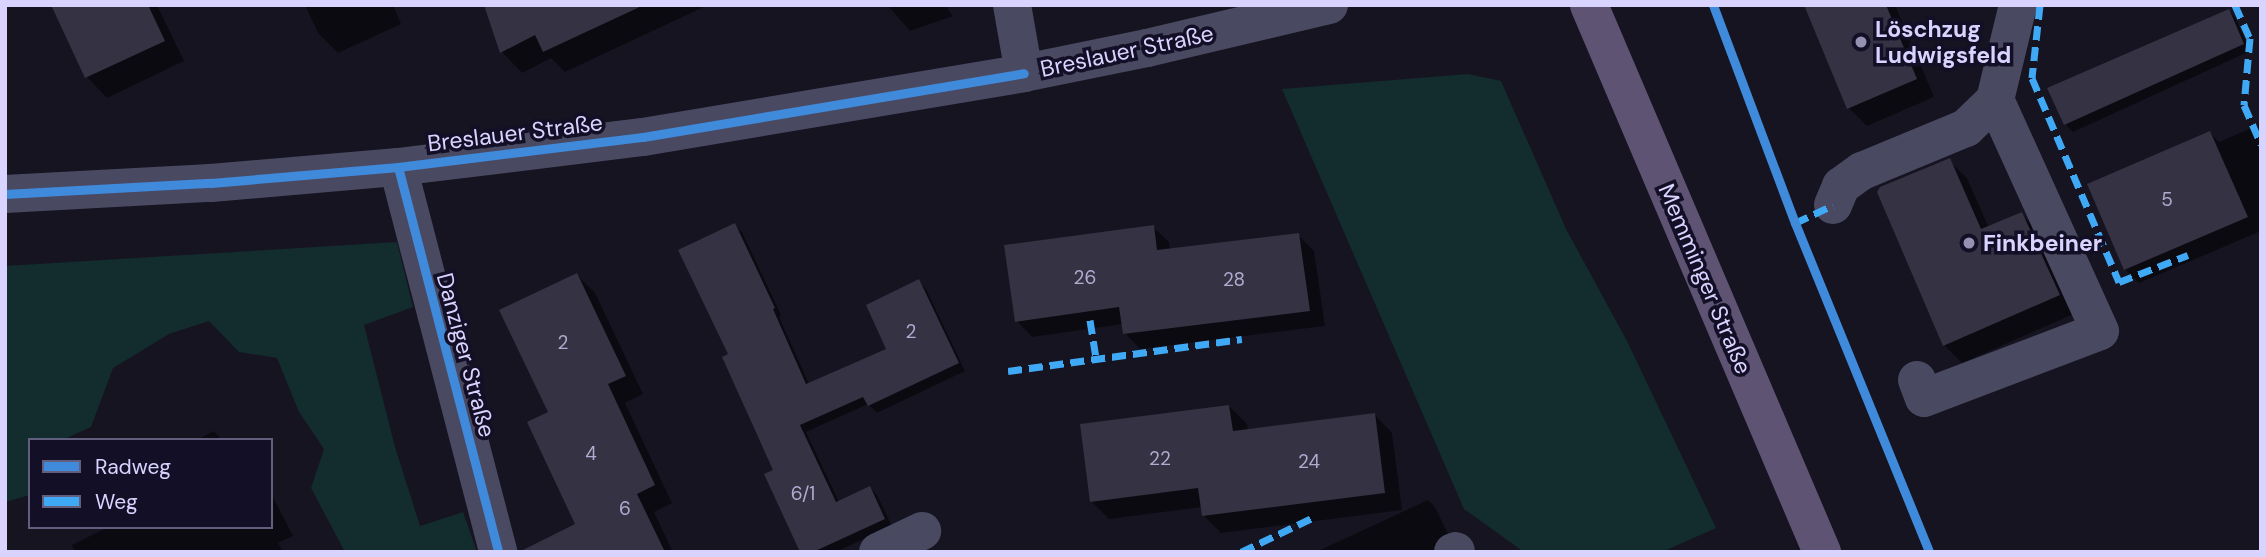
<!DOCTYPE html>
<meta charset="utf-8">
<style>
body{margin:0}
#map{position:relative;width:2266px;height:557px;overflow:hidden;background:#161421;font-family:"DM Sans",sans-serif}
div>[style]{position:absolute}
[style*='--x']{left:calc(var(--x)*1px);top:calc(var(--y)*1px);width:calc(var(--w)*1px);rotate:calc(var(--a)*1deg)}
.green>*{inset:0;background:#132c2d}
.shadow>*{inset:0;background:#0007}
.building>*{inset:0;background:#343243}
.minor>*{height:38px;margin:-19px;padding:0 19px;transform-origin:19px;border-radius:19px;background:#4a4962}
.major>*{height:38px;margin:-19px;padding:0 19px;transform-origin:19px;border-radius:19px;background:#5e5373}
.quiet>*{height:7px;margin-top:-3.5px;transform-origin:0;background:repeating-linear-gradient(90deg,#3fa9f5 0 14px,transparent 0 21px)}
.cycleway>*{height:9px;margin:-4.5px;padding:0 4.5px;transform-origin:4.5px;border-radius:4.5px;background:#408adc}
.dots>*{width:19px;height:19px;translate:-50% -50%;box-sizing:border-box;border:4px solid #130f26;border-radius:50%}
span{translate:-50% -50%;white-space:nowrap;text-align:center;line-height:1.15;-webkit-text-stroke:7px #130f26;paint-order:stroke}
.number-label{font-size:19px;color:#b0acd0}
.number-label span{-webkit-text-stroke-width:0}
.poi-label{font-size:23px;color:#d9d4ff;font-weight:700}
.left{translate:0 -50%;text-align:left}
.street-label{font-size:23px;color:#d9d4ff}
.frame{position:absolute;inset:0;border:7px solid #d9d4ff;pointer-events:none}
.legend{position:absolute;left:28px;top:438px;width:245px;height:91px;box-sizing:border-box;background:#130f26;border:2px solid #625e7d;margin:0;padding:9px 12px;list-style:none;font-size:21px;color:#d9d4ff}
.legend li{display:flex;align-items:center;gap:14px;height:35px}
.legend b{width:35px;border:2px solid #625e7d}
</style>
<div id="map">
<div class="green">
<div style="clip-path:polygon(1468px 74px,1501px 81px,1566px 229px,1627px 341px,1716px 528px,1662px 552px,1524px 552px,1464px 509px,1282px 89px)"></div>
<div style="clip-path:polygon(397px 242px,413px 307px,364px 325px,395px 447px,420px 526px,463px 512px,477px 552px,345px 552px,311px 488px,324px 449px,299px 412px,277px 358px,239px 352px,209px 321px,169px 334px,113px 368px,91px 427px,62px 440px,30px 440px,30px 495px,5px 502px,5px 266px)"></div>
</div>
<div class="shadow">
<div style="clip-path:polygon(53px 5px,157px 5px,184px 61px,107px 98px,87px 77px)"></div>
<div style="clip-path:polygon(305px 5px,393px 5px,401px 24px,338px 53px,318px 33px)"></div>
<div style="clip-path:polygon(487px 5px,708px 5px,565px 72px,551px 58px,522px 73px,502px 52px)"></div>
<div style="clip-path:polygon(887px 5px,945px 5px,953px 16px,910px 31px)"></div>
<div style="clip-path:polygon(1806px 5px,1895px 5px,1934px 97px,1867px 126px,1849px 108px)"></div>
<div style="clip-path:polygon(2229px 11px,2236px 19px,2250px 51px,2073px 132px,2065px 124px)"></div>
<div style="clip-path:polygon(2261px 124px,2261px 231px,2139px 283px,2125px 269px,2210px 133px,2219px 142px)"></div>
<div style="clip-path:polygon(1949px 161px,1967px 178px,1989px 228px,2021px 214px,2039px 232px,2076px 313px,1962px 363px,1944px 345px)"></div>
<div style="clip-path:polygon(734px 225px,742px 232px,781px 315px,779px 317px,809px 384px,889px 349px,919px 282px,926px 289px,965px 371px,877px 413px,868px 404px,806px 432px,839px 502px,870px 488px,877px 495px,892px 526px,836px 552px,802px 552px,776px 471px,730px 355px)"></div>
<div style="clip-path:polygon(1153px 227px,1169px 242px,1170px 250px,1298px 235px,1314px 251px,1325px 326px,1140px 349px,1125px 333px,1123px 324px,1032px 337px,1017px 321px)"></div>
<div style="clip-path:polygon(577px 275px,595px 293px,643px 394px,625px 403px,672px 503px,654px 512px,673px 552px,569px 552px,578px 524px,550px 413px)"></div>
<div style="clip-path:polygon(1229px 406px,1247px 424px,1248px 431px,1375px 415px,1392px 433px,1402px 510px,1221px 533px,1203px 515px,1202px 507px,1109px 519px,1091px 501px)"></div>
<div style="clip-path:polygon(214px 431px,222px 440px,196px 440px)"></div>
<div style="clip-path:polygon(271px 493px,293px 536px,278px 543px,283px 552px,75px 552px,72px 545px,108px 527px,271px 527px)"></div>
<div style="clip-path:polygon(1428px 500px,1435px 507px,1451px 540px,1441px 552px,1316px 552px)"></div>
</div>
<div class="building">
<div style="clip-path:polygon(51px 5px,148px 5px,165px 41px,85px 78px)"></div>
<div style="clip-path:polygon(484px 5px,644px 5px,543px 52px,535px 35px,500px 53px)"></div>
<div style="clip-path:polygon(1804px 5px,1886px 5px,1917px 79px,1847px 109px)"></div>
<div style="clip-path:polygon(2229px 9px,2244px 44px,2064px 125px,2047px 88px)"></div>
<div style="clip-path:polygon(2210px 131px,2248px 217px,2124px 270px,2087px 184px)"></div>
<div style="clip-path:polygon(1950px 158px,1981px 229px,2022px 212px,2060px 295px,1943px 346px,1877px 192px,1880px 187px)"></div>
<div style="clip-path:polygon(735px 223px,775px 308px,773px 309px,806px 384px,886px 349px,866px 305px,919px 279px,959px 363px,868px 406px,863px 397px,800px 425px,836px 502px,870px 486px,885px 519px,813px 552px,800px 552px,764px 474px,773px 470px,722px 357px,728px 354px,678px 250px)"></div>
<div style="clip-path:polygon(1154px 225px,1157px 250px,1299px 233px,1310px 311px,1123px 334px,1119px 307px,1015px 322px,1004px 245px)"></div>
<div style="clip-path:polygon(577px 273px,626px 376px,608px 384px,655px 485px,637px 494px,665px 552px,519px 552px,575px 524px,527px 422px,548px 412px,499px 310px)"></div>
<div style="clip-path:polygon(1229px 405px,1233px 431px,1375px 413px,1385px 493px,1202px 516px,1198px 488px,1090px 502px,1080px 424px)"></div>
</div>
<div class="minor">
<div style="--x:1012;--y:5;--w:69;--a:80"></div>
<div style="--x:398;--y:167;--w:398;--a:75.4"></div>
<div style="--x:5;--y:194;--w:206;--a:-3.1"></div>
<div style="--x:211;--y:183;--w:188;--a:-4.9"></div>
<div style="--x:398;--y:167;--w:247;--a:-7"></div>
<div style="--x:643;--y:137;--w:386;--a:-9.5"></div>
<div style="--x:1024;--y:73;--w:126;--a:-11.5"></div>
<div style="--x:1147;--y:48;--w:187;--a:-13.3"></div>
<div style="--x:1833;--y:205;--w:21;--a:-67"></div>
<div style="--x:1841;--y:186;--w:26;--a:-36"></div>
<div style="--x:1862;--y:171;--w:113;--a:-22.5"></div>
<div style="--x:1966;--y:128;--w:40;--a:-44"></div>
<div style="--x:1917;--y:380;--w:19;--a:69"></div>
<div style="--x:1924;--y:398;--w:188;--a:-20.8"></div>
<div style="--x:2100;--y:331;--w:254;--a:-114.4"></div>
<div style="--x:1995;--y:100;--w:98;--a:-76.4"></div>
<div style="--x:878;--y:552;--w:49;--a:-25.5"></div>
<div style="--x:1453;--y:552;--w:3;--a:-18"></div>
</div>
<div class="major">
<div style="--x:1589;--y:5;--w:595;--a:66.93"></div>
</div>
<div class="quiet">
<div style="--x:2040;--y:5;--w:73;--a:96.3"></div>
<div style="--x:2032;--y:78;--w:222;--a:66.9"></div>
<div style="--x:2119;--y:282;--w:74;--a:-21.4"></div>
<div style="--x:2235;--y:5;--w:36;--a:66"></div>
<div style="--x:2250;--y:38;--w:67;--a:95.1"></div>
<div style="--x:2244;--y:105;--w:43;--a:66.4"></div>
<div style="--x:1795;--y:223;--w:42;--a:-25.3"></div>
<div style="--x:1090;--y:320;--w:39;--a:81"></div>
<div style="--x:1008;--y:371;--w:236;--a:-7.8"></div>
<div style="--x:1241;--y:552;--w:81;--a:-25.6"></div>
</div>
<div class="cycleway">
<div style="--x:1713;--y:5;--w:233;--a:69.4"></div>
<div style="--x:1795;--y:223;--w:355;--a:67.8"></div>
<div style="--x:398;--y:167;--w:398;--a:75.4"></div>
<div style="--x:5;--y:194;--w:206;--a:-3.1"></div>
<div style="--x:211;--y:183;--w:188;--a:-4.9"></div>
<div style="--x:398;--y:167;--w:247;--a:-7"></div>
<div style="--x:643;--y:137;--w:386;--a:-9.5"></div>
</div>
<div class="dots">
<div style="left:1861px;top:42px;background:#9591b1"></div>
<div style="left:1969px;top:243px;background:#9591b1"></div>
</div>
<div class="number-label">
<span style="left:2167px;top:200px">5</span>
<span style="left:1085px;top:278px">26</span>
<span style="left:1234px;top:280px">28</span>
<span style="left:911px;top:332px">2</span>
<span style="left:563px;top:343px">2</span>
<span style="left:591px;top:454px">4</span>
<span style="left:1160px;top:459px">22</span>
<span style="left:1309px;top:462px">24</span>
<span style="left:803px;top:494px">6/1</span>
<span style="left:625px;top:509px">6</span>
</div>
<div class="poi-label">
<span class="left" style="left:1875px;top:42px">Löschzug<br>Ludwigsfeld</span>
<span class="left" style="left:1983px;top:243px">Finkbeiner</span>
</div>
<div class="street-label">
<span style="left:1127px;top:51px;rotate:-12deg">Breslauer Straße</span>
<span style="left:515px;top:133px;rotate:-7deg">Breslauer Straße</span>
<span style="left:1705px;top:279px;rotate:67deg">Memminger Straße</span>
<span style="left:466px;top:355px;rotate:75deg">Danziger Straße</span>
</div>
<div class="frame"></div>
<ul class="legend">
<li><b style="height:9px;background:#408adc"></b>Radweg</li>
<li><b style="height:9px;background:#3fa9f5"></b>Weg</li>
</ul>
</div>
